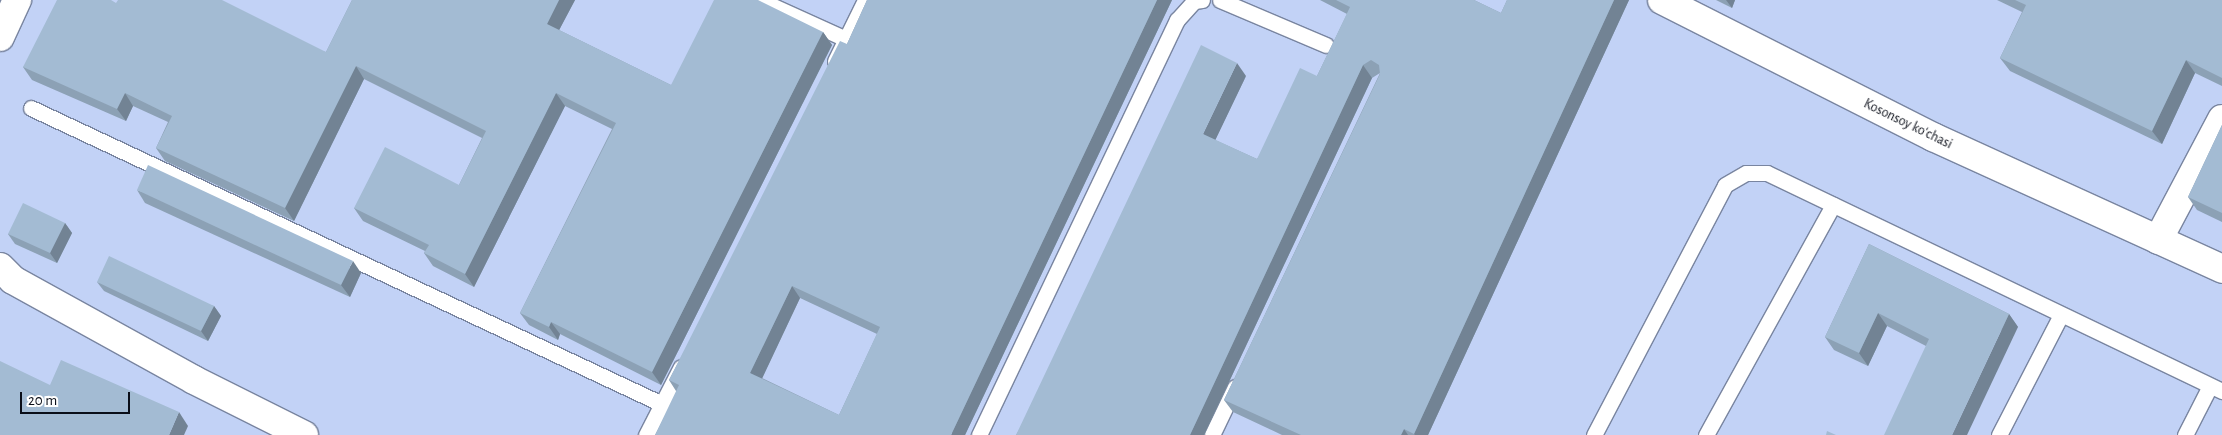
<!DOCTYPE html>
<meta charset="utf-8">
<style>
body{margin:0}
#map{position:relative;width:2222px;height:435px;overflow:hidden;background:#d1defb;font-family:"Alegreya Sans",sans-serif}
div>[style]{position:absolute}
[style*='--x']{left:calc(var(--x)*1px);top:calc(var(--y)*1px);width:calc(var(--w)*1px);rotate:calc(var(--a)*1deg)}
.built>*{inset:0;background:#c2d2f6}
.roads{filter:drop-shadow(1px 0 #7985a0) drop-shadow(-1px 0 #7985a0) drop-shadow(0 1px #7985a0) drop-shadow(0 -1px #7985a0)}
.lane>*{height:15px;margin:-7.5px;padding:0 7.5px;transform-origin:7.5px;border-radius:7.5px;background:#fff}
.street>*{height:28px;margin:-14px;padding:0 14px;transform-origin:14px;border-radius:14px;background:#fff}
.wall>*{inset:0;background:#8ca1b5}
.shaded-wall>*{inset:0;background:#728394}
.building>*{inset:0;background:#a3bbd3}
span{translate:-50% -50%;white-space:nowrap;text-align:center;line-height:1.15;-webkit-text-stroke:4.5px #fff;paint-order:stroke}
.street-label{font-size:14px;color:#0a0e18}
.scale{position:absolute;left:20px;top:392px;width:110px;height:22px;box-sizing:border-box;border:2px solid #0a0e18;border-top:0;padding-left:6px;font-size:15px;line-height:18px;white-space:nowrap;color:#0a0e18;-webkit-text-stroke:4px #fff;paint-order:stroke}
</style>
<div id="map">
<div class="built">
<div style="clip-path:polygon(0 0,2222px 0,2222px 435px,0 435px)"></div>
</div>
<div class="roads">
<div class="lane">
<div style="--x:760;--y:0;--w:94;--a:24.4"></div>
<div style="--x:1220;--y:0;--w:115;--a:23"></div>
<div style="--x:835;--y:61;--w:68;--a:-63.8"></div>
<div style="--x:31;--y:108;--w:697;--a:25.13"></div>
<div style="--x:646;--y:435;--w:76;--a:-62.8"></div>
<div style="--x:979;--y:435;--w:460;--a:-64.5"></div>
<div style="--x:1177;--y:20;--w:25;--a:-48"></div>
<div style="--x:1194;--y:1;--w:8;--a:-7"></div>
<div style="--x:1212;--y:435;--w:53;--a:-64.4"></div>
<div style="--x:1594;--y:435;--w:282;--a:-62.3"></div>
<div style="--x:1725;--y:185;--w:24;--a:-30"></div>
<div style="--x:1746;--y:173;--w:21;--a:0"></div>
<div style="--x:1767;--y:173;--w:505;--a:25.6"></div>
<div style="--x:1706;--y:435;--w:263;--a:-61.1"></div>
<div style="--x:1999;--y:435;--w:135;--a:-62.7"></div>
<div style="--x:2185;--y:435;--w:55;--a:-63"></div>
</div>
<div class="street">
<div style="--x:1662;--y:0;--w:304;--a:26.8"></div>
<div style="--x:1933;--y:137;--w:318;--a:24.5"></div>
<div style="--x:0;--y:37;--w:41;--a:-65.3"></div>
<div style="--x:2158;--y:240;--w:137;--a:-62.1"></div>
<div style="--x:0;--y:267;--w:18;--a:45"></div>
<div style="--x:13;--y:280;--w:207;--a:28.9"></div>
<div style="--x:194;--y:380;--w:123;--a:26.6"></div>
</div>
</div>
<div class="wall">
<div style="clip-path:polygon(352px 0,575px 0,559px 30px,671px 85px,823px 32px,832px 45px,661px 385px,560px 334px,558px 340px,529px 325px,520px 313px,612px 129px,565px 106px,474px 287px,433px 266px,424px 253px,425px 251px,363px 221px,354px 208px,459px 185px,482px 138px,364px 79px,294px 221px,165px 161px,156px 148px,168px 122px,133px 106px,126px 121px,32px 80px,23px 67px,116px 3px,326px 52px)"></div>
<div style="clip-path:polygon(evenodd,867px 0,1172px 0,965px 435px,676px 391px,669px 380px,847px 44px,867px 0,800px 298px,877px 334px,839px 415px,762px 378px,800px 298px)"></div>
<div style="clip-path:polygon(1320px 0,1474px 0,1501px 13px,1507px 0,1629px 0,1428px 435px,1282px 435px,1233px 412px,1224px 400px,1380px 73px,1372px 78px,1204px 435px,1016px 435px,1246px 76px,1215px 140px,1257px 159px,1317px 76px,1347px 14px)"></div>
<div style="clip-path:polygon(1716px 0,1735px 0,1732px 8px)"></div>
<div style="clip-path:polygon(1997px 0,2222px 0,2222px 86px,2195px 73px,2162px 144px,2010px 71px,2000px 58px,2022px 12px)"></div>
<div style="clip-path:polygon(2222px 125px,2222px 222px,2197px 210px,2188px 197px)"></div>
<div style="clip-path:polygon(137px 190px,361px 273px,350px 297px,145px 203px)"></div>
<div style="clip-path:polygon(65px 223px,72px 233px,57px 263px,15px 244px,8px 234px)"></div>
<div style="clip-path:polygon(1869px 244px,2009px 314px,2018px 327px,1926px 346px,1887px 326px,1868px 366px,1834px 350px,1825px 337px)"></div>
<div style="clip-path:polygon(97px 282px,214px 306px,221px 316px,208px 341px,104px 291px)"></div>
</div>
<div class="shaded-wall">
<div style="clip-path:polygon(559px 0,575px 0,556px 36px,547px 24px)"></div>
<div style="clip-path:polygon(1157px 0,1172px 0,965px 435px,951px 435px)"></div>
<div style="clip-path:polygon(1614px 0,1629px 0,1428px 435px,1415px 435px,1414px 434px)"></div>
<div style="clip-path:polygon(1726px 0,1735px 0,1732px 8px)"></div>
<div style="clip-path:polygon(823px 32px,832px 45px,661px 385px,652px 372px)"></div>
<div style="clip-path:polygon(2186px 60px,2195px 73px,2162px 144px,2152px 131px)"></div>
<div style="clip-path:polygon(1237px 63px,1246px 76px,1212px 147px,1203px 134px)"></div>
<div style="clip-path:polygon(1363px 65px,1372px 78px,1204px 435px,1190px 435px)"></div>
<div style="clip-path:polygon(356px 66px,364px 79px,294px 221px,285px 208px)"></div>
<div style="clip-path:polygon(125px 93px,133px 106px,126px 121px,117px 109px)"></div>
<div style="clip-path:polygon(556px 93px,565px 106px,474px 287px,465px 274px)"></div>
<div style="clip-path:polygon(65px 223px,72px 233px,57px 263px,50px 253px)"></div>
<div style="clip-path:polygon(353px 261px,361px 273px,350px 297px,341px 285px)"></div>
<div style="clip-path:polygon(792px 286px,800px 298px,759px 385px,750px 373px)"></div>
<div style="clip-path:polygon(214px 306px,221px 316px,208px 341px,201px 331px)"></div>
<div style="clip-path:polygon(1878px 313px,1887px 326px,1868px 366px,1859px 353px)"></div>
<div style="clip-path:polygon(2009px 314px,2018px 327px,1967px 435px,1952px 435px)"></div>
<div style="clip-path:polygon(551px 322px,560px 334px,558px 340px,549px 327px)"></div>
<div style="clip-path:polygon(179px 412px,188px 426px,184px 435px,169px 435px)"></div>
<div style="clip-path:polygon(1404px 429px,1408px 435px,1401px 435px)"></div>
</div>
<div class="building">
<div style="clip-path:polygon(57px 0,111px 0,116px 3px,118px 0,222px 0,326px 52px,352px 0,559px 0,547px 24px,671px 85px,714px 0,758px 0,823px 32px,652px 372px,551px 322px,549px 327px,520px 313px,616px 123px,556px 93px,465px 274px,424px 253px,429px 245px,354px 208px,385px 147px,459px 185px,486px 131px,356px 66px,285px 208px,156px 148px,172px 116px,125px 93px,117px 109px,23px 67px)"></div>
<div style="clip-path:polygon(evenodd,867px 0,1157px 0,951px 435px,655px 435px,679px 385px,669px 380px,840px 41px,847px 44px,867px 0,792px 286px,880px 327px,839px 415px,750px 373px,792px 286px)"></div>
<div style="clip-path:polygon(1336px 0,1474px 0,1501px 13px,1507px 0,1614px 0,1414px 434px,1404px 429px,1401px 435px,1301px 435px,1224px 400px,1380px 74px,1379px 65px,1371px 60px,1363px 65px,1190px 435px,1016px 435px,1201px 45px,1237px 63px,1203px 134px,1257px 159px,1300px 68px,1317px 76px,1350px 7px)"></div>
<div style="clip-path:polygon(2015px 0,2222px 0,2222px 78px,2186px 60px,2152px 131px,2000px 58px,2026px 5px)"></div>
<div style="clip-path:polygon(2222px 125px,2222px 213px,2188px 197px)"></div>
<div style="clip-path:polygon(148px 165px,353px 261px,341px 285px,137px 190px)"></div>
<div style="clip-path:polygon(23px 203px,65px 223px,50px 253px,8px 234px)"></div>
<div style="clip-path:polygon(1869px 244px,2009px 314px,1952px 435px,1884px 435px,1929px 339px,1878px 313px,1859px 353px,1825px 337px)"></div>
<div style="clip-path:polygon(109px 256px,214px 306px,201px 331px,97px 282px)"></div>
<div style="clip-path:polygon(61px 360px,179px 412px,169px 435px,0 435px,0 361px,50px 385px)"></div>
<div style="clip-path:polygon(1827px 431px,1836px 435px,1826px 435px)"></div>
</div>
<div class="street-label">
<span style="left:1908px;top:124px;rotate:26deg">Kosonsoy koʻchasi</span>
</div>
<div class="scale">20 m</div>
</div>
